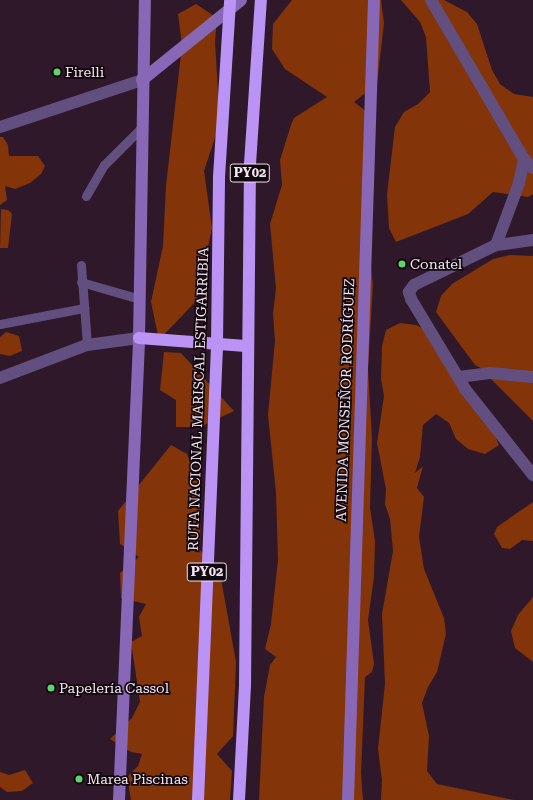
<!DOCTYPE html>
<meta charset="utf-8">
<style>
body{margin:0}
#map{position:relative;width:533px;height:800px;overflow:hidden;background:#2f182a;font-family:"Roboto Serif",serif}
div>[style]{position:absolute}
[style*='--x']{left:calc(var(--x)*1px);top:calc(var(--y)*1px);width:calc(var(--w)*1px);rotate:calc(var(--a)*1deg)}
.forest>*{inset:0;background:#833408}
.lane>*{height:9px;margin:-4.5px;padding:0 4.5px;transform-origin:4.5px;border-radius:4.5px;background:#624f80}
.street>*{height:12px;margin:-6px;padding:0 6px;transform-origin:6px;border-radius:6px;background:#624f80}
.secondary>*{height:12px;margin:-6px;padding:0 6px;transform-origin:6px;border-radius:6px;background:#8867b7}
.highway>*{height:12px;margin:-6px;padding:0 6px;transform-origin:6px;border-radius:6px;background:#ba93f5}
.dots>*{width:11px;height:11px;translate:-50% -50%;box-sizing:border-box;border:2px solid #11070e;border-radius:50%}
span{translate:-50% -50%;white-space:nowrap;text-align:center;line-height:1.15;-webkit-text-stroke:3.5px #11070e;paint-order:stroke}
.shield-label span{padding:1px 3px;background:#11070e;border:1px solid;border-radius:3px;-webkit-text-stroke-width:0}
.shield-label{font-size:13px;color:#f3e3ee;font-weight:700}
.poi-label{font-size:14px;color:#f3e3ee}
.left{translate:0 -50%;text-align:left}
.street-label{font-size:14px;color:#f3e3ee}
</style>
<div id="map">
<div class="forest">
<div style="clip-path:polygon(292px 0,381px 0,384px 23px,377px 84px,354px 102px,367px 112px,370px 258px,373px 284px,368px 369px,372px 438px,370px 508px,375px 541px,374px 577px,368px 620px,374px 664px,372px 672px,365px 677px,361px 773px,363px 800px,259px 800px,264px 697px,270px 665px,276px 657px,265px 649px,271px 624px,278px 560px,276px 493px,268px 415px,275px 341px,273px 313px,276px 289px,270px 224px,282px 185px,280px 160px,291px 125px,294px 118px,327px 97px,285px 69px,272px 49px,273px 24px)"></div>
<div style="clip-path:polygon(401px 0,444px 0,467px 12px,477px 24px,492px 70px,500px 84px,514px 94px,533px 97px,533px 194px,528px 197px,493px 192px,468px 214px,396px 242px,389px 228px,387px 194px,395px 127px,404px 112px,418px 104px,430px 92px,426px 37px,420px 22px)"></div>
<div style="clip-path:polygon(196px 4px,217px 18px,215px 42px,220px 123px,204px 171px,212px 228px,197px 300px,159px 340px,151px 302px,163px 246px,166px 186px,182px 45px,178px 14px)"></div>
<div style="clip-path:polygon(0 137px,3px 137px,8px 145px,9px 156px,38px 156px,45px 166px,41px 174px,30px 183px,15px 189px,5px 186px,7px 200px,0 205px)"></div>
<div style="clip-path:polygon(1px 209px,8px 210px,12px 214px,8px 248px,0 248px)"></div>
<div style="clip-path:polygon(510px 255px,533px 256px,533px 421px,490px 378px,490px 373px,475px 365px,436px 312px,441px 296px,452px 284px,493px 259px)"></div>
<div style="clip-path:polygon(400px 323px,416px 325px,431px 332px,493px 430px,499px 445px,485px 454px,468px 449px,456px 439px,449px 423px,436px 414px,423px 425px,420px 457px,415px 473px,423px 466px,417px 488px,424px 497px,419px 537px,424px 569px,444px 618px,446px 634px,437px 672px,428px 687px,422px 703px,429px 736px,427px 771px,437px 784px,514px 800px,381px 800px,382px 780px,378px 749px,385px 684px,382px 614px,393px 551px,390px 519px,385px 504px,386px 489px,377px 443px,384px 396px,381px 379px,382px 346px,386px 330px)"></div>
<div style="clip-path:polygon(6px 332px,19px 336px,22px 351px,10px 356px,0 354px,0 337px)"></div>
<div style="clip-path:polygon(164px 352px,181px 353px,234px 411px,200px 427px,176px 427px,176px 400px,160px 390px)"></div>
<div style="clip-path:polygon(171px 445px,187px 454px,201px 488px,200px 550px,220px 573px,236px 662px,233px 736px,217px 754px,232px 771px,230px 800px,131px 800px,127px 777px,138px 766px,142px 754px,131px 752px,110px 739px,132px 718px,140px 702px,131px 642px,142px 636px,139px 617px,146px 604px,121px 598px,120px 573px,139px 557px,120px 544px,118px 511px)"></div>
<div style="clip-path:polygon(533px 502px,533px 541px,522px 540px,510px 549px,502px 548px,494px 534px,497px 527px)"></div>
<div style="clip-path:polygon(533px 597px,533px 662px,515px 648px,511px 631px,518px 615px)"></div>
<div style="clip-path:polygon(25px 770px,33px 783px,22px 791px,7px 792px,0 787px,0 772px,9px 775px)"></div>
</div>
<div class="lane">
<div style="--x:86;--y:196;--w:36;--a:-60"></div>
<div style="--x:104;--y:165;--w:54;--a:-45"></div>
<div style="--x:81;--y:265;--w:80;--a:85.7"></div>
<div style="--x:81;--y:282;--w:61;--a:16.1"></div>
<div style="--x:0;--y:324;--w:86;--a:-10.8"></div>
</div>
<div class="street">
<div style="--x:431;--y:0;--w:184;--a:59.7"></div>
<div style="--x:524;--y:159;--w:13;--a:45"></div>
<div style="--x:0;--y:127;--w:150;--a:-18.3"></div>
<div style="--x:533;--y:240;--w:37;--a:172"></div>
<div style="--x:496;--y:245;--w:91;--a:154"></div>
<div style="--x:414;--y:285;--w:9;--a:126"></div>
<div style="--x:409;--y:292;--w:7;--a:74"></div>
<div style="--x:411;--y:299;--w:105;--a:59"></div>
<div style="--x:465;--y:389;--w:110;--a:51.7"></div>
<div style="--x:496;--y:245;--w:66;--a:-69.6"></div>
<div style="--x:519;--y:183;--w:25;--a:-78"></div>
<div style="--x:458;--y:377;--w:32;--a:-7"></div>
<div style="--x:490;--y:373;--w:43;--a:5.3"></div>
<div style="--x:0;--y:378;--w:93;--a:-20.8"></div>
<div style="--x:87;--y:345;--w:52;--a:-7.7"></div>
</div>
<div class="secondary">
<div style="--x:142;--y:80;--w:127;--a:-38.9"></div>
<div style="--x:119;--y:800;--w:462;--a:-87.5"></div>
<div style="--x:139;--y:338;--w:338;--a:-89"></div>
<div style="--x:348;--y:800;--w:800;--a:-88.14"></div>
</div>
<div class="highway">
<div style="--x:139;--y:338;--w:107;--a:4.3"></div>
<div style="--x:198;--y:800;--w:456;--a:-87.6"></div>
<div style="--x:217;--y:344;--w:167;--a:-89.3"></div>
<div style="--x:219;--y:177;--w:177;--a:-86.4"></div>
<div style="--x:239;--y:800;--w:114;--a:-87"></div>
<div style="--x:245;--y:686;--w:522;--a:-89.45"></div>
<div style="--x:250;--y:164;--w:164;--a:-86.2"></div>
</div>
<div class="dots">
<div style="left:57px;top:72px;background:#5cd56d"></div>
<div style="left:402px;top:264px;background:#5cd56d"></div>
<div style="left:51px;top:688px;background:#5cd56d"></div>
<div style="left:79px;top:779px;background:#5cd56d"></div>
</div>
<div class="shield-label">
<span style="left:250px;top:173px">PY02</span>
<span style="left:207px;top:572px">PY02</span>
</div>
<div class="poi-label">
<span class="left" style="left:65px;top:72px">Firelli</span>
<span class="left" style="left:410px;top:264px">Conatel</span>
<span class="left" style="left:59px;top:688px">Papelería Cassol</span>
<span class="left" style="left:87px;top:779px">Marea Piscinas</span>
</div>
<div class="street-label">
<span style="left:198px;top:399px;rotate:-88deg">RUTA NACIONAL MARISCAL ESTIGARRIBIA</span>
<span style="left:345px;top:400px;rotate:-88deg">AVENIDA MONSEÑOR RODRÍGUEZ</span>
</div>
</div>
